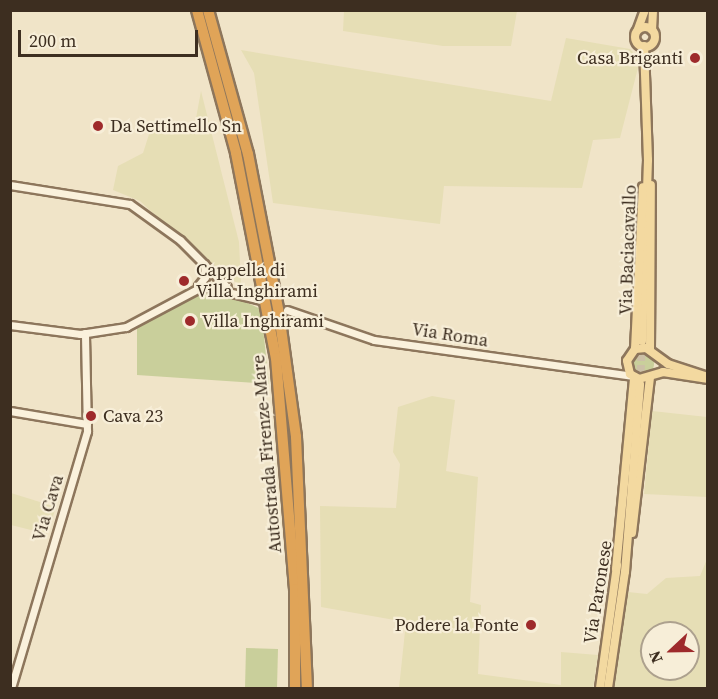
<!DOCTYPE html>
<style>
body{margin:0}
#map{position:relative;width:718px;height:699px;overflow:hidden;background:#f0e4c8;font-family:"Source Serif 4",serif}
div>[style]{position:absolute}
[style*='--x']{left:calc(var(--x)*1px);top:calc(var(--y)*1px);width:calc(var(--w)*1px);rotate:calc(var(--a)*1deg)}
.farmland>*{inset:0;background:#e6deb5}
.green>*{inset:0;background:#c9cf9b}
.round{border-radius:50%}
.major-tunnel>*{height:8px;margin-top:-4px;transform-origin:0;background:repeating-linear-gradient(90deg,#ccc0a6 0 8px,transparent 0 12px)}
.roads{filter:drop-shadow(2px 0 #8d765c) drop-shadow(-2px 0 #8d765c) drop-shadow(0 2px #8d765c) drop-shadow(0 -2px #8d765c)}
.minor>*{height:7px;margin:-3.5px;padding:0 3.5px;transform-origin:3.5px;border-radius:3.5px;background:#faf1dc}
.major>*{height:8px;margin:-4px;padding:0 4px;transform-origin:4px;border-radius:4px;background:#f3d9a0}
.major>.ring{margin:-4px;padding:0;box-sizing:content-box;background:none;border:8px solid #f3d9a0;border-radius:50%}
.highway>*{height:10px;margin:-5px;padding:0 5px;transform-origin:5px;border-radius:5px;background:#e0a458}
.dots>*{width:16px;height:16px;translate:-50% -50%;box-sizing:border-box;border:3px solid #f7eed8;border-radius:50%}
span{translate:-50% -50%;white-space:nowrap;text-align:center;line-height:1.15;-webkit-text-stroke:4.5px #f7eed8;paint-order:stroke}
.poi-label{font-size:18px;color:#3d2e20}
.right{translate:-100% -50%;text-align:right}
.left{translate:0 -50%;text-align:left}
.street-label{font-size:18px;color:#3d2e20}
.frame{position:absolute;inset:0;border:12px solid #3d2e20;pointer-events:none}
.north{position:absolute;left:640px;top:621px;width:60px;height:60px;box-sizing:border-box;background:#f7eed8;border:2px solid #ada18e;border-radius:50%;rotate:248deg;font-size:16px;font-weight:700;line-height:24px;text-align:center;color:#3d2e20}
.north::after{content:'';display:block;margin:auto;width:21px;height:27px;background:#9e2a2b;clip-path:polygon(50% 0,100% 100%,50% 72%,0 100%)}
.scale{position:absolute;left:18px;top:30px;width:180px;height:27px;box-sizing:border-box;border:3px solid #3d2e20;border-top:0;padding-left:8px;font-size:18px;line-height:21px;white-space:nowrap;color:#3d2e20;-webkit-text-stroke:4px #f7eed8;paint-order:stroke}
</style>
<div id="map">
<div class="farmland">
<div style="clip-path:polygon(344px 11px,344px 10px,517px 11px,511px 46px,443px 46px,343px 31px)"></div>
<div style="clip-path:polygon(566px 38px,630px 49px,640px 60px,620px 138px,593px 140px,582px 188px,444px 186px,440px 224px,273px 203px,254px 73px,241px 50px,551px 101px)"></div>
<div style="clip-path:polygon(201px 91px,239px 242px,241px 284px,220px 276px,140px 201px,113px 190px,118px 166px,143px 153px,153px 122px,194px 129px)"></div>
<div style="clip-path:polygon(432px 396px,455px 400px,446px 471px,478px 477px,470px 602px,481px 605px,478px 674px,561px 685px,561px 652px,598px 655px,593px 688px,399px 688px,406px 622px,321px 607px,320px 506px,396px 508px,400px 464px,393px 452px,398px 407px)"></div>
<div style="clip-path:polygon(652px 411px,707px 417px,707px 497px,644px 494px)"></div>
<div style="clip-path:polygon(11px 493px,56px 507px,47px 534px,11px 525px)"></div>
<div style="clip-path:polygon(evenodd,707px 559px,707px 688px,613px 688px,628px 592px,647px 594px,666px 578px,700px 576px,707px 559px,652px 633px,688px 633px,688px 669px,652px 669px,652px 633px)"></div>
</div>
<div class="green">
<div style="clip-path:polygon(222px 292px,261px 309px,269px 384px,137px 375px,137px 328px,197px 295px)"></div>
<div class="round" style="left:632px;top:353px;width:22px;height:22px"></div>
<div style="clip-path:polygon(246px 648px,278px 649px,277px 688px,245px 688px)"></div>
</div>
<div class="major-tunnel">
<div style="--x:640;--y:385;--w:44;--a:-87.4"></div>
</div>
<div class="roads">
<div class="minor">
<div style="--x:10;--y:185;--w:121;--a:9"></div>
<div style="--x:130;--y:204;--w:62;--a:35.8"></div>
<div style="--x:180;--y:240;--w:66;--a:45"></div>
<div style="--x:198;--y:286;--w:11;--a:-52"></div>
<div style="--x:205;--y:277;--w:13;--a:-94"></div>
<div style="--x:287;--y:310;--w:92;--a:19"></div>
<div style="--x:374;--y:340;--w:260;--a:7.9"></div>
<div style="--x:10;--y:325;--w:71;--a:7.3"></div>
<div style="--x:80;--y:334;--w:47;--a:-8.7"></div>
<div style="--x:126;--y:327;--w:87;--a:-28"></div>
<div style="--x:203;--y:286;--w:60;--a:13.6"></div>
<div style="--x:10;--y:411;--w:78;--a:9.6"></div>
<div style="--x:11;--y:688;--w:268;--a:-73.5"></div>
<div style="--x:87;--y:431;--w:98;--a:-91.2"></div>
</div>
<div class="major">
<div class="ring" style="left:635px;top:27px;width:12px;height:12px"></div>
<div style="--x:638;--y:29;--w:20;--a:-70"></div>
<div style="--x:652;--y:30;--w:20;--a:-87"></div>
<div style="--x:642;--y:341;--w:181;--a:-88.1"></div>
<div style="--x:648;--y:160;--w:114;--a:-92"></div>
<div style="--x:635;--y:349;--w:162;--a:-87.2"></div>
<div style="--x:650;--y:349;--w:164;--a:-89.7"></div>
<div style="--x:708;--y:377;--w:42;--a:-162"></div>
<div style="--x:668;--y:364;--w:27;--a:-144"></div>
<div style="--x:646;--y:348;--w:11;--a:175"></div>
<div style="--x:635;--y:349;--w:14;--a:124"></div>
<div style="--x:627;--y:361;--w:13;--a:77"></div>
<div style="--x:630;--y:374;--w:10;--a:29"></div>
<div style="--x:639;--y:379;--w:25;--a:-16"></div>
<div style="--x:663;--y:372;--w:46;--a:8.8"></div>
<div style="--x:632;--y:533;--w:156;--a:-83.4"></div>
<div style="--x:616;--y:569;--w:193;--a:-84.6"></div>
<div style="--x:600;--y:688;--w:124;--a:-82.1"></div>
<div style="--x:608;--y:688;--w:117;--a:-81.7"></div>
<div style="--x:625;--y:572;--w:188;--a:-85.4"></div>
</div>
<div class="highway">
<div style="--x:197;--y:10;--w:148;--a:74.7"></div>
<div style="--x:236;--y:153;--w:209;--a:79"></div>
<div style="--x:276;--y:358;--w:232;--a:85.3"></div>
<div style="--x:295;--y:589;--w:99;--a:90"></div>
<div style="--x:208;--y:10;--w:149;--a:74.5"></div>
<div style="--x:248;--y:154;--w:163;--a:79"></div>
<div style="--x:279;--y:314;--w:124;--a:82.1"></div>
<div style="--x:296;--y:437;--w:251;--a:87.5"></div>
</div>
</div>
<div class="dots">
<div style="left:695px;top:58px;background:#9e2a2b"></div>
<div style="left:98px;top:126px;background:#9e2a2b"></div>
<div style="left:184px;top:281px;background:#9e2a2b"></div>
<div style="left:190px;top:321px;background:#9e2a2b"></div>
<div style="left:91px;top:416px;background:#9e2a2b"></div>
<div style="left:531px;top:625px;background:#9e2a2b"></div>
</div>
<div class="poi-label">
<span class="right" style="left:683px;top:58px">Casa Briganti</span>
<span class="left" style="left:110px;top:126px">Da Settimello Sn</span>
<span class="left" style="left:196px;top:281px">Cappella di<br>Villa Inghirami</span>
<span class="left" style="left:202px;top:321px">Villa Inghirami</span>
<span class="left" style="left:103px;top:416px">Cava 23</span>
<span class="right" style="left:519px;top:625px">Podere la Fonte</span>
</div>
<div class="street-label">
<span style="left:628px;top:250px;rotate:-88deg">Via Baciacavallo</span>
<span style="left:450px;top:335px;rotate:9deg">Via Roma</span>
<span style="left:267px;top:454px;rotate:-95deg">Autostrada Firenze-Mare</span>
<span style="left:48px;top:508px;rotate:-73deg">Via Cava</span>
<span style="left:598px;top:592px;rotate:-81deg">Via Paronese</span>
</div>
<div class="frame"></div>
<div class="north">N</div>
<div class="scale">200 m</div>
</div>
